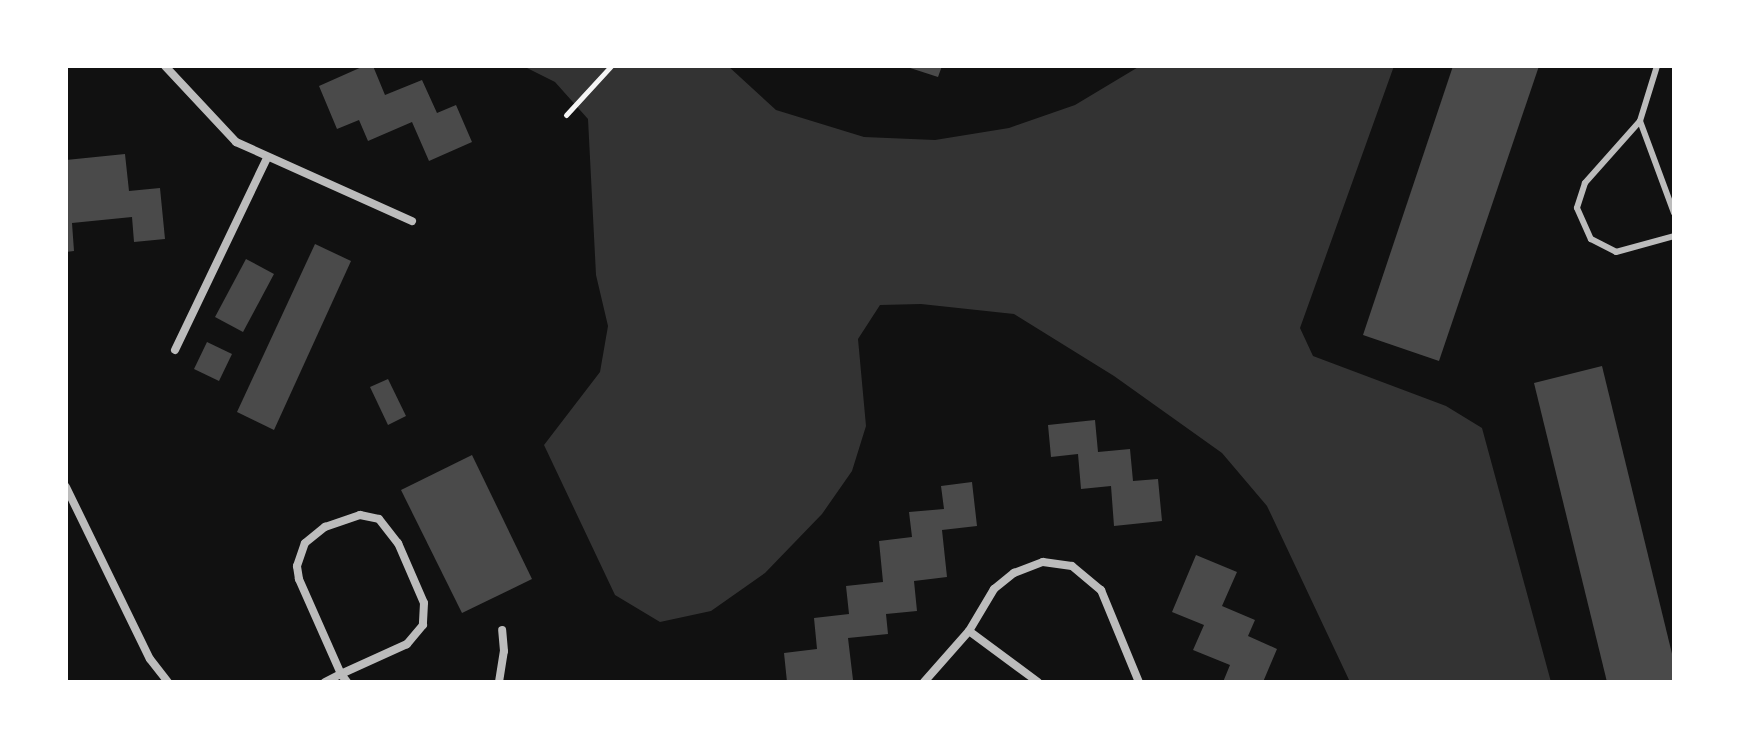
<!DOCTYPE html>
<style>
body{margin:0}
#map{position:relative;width:1740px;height:748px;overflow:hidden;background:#111;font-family:"Exo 2",sans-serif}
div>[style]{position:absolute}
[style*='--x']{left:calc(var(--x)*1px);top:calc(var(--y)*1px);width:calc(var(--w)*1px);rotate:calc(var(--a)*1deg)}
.water>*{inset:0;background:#333}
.building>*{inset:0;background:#4a4a4a}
.path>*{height:5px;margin:-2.5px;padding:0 2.5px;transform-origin:2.5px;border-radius:2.5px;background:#f5f5f5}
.service>*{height:6px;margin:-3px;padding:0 3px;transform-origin:3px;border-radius:3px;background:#bcbcbc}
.minor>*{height:8px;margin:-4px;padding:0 4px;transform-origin:4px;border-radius:4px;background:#bcbcbc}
span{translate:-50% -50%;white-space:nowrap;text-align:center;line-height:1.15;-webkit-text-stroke:7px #fff;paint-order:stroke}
.frame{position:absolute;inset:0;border:68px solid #fff;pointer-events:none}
</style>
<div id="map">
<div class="water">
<div style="clip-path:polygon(523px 66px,728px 66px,776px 110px,864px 137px,935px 140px,1009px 128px,1075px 105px,1140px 66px,1394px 66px,1300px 328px,1313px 356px,1446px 406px,1482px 428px,1551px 682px,1350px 682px,1267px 506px,1222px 453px,1114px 376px,1014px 314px,921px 304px,880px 305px,858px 339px,866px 426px,852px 471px,822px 514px,765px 573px,711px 611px,660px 622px,615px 595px,544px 445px,600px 372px,608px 326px,596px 275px,588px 119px,555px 82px)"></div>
</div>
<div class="building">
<div style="clip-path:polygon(364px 66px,373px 66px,385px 95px,422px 80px,437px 113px,456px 105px,472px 142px,429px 161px,412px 122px,368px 141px,359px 120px,337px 129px,319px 86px)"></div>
<div style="clip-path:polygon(904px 66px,942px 66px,938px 77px)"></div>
<div style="clip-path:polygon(1453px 66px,1539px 66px,1439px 361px,1363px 335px)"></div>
<div style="clip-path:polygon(125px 154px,129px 191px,160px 188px,165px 239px,134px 242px,132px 217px,72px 223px,74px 251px,66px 252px,66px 160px)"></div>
<div style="clip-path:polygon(315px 244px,351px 261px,274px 430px,237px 412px)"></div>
<div style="clip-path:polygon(246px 259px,274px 274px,243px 332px,215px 317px)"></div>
<div style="clip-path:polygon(207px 342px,232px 354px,219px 381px,194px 369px)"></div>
<div style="clip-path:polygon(1602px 366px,1674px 662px,1674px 682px,1607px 682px,1534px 383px)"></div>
<div style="clip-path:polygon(388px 379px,406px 416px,388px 425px,370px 387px)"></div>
<div style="clip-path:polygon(1095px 420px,1098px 452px,1130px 449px,1133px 481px,1158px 479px,1162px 521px,1114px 526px,1111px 486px,1081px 489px,1078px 454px,1051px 457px,1048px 425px)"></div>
<div style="clip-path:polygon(472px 455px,532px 579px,462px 613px,401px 490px)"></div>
<div style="clip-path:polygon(972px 482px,977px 526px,942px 530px,947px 577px,914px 581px,917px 611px,886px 614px,888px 634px,848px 638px,853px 680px,787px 682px,784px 653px,817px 649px,814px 618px,849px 614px,846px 586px,883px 582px,879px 541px,912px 537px,909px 512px,944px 509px,941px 486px)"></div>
<div style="clip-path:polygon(1196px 555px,1237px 572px,1222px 606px,1255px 620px,1248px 636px,1277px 649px,1263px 682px,1223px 682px,1230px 665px,1193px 650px,1204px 625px,1172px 612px)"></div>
</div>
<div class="path">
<div style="--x:566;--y:115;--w:67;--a:-47.4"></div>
</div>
<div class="service">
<div style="--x:1657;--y:66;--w:58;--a:107.2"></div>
<div style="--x:1640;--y:121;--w:98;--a:69.7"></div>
<div style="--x:1640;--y:121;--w:83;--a:131.6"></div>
<div style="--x:1585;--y:183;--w:26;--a:108"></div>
<div style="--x:1577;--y:208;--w:34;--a:66"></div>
<div style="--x:1591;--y:239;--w:28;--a:27"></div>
<div style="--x:1616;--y:252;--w:60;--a:-15.4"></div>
</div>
<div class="minor">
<div style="--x:165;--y:66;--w:104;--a:46.9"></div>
<div style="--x:236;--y:142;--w:193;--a:24.2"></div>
<div style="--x:175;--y:350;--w:213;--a:-64.4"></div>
<div style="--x:66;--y:487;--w:191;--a:64"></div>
<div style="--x:150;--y:659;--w:29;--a:52"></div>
<div style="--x:360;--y:515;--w:19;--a:12"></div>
<div style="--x:379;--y:519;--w:31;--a:52"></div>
<div style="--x:398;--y:543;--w:65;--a:66.6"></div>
<div style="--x:424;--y:603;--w:22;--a:93"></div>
<div style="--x:423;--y:625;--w:25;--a:130"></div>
<div style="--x:407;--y:644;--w:72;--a:155.6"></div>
<div style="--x:341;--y:674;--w:104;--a:-113.9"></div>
<div style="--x:299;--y:579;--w:13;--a:-99"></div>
<div style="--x:297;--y:566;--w:24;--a:-71"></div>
<div style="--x:305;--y:543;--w:26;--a:-39"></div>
<div style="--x:325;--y:527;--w:37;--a:-19"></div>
<div style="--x:969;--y:631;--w:86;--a:36.5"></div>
<div style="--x:325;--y:682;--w:18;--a:-27"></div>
<div style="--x:341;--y:674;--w:10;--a:53"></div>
<div style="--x:499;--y:682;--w:31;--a:-81"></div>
<div style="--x:504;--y:651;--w:21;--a:-95"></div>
<div style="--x:924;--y:682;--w:68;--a:-48.6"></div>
<div style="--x:969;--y:631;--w:49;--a:-59.2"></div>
<div style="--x:994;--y:589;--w:26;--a:-39"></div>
<div style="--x:1014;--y:573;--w:31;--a:-21"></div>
<div style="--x:1043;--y:562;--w:29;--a:8"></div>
<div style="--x:1072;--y:566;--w:38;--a:40"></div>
<div style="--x:1101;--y:590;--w:100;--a:67.6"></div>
</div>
<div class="frame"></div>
</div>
